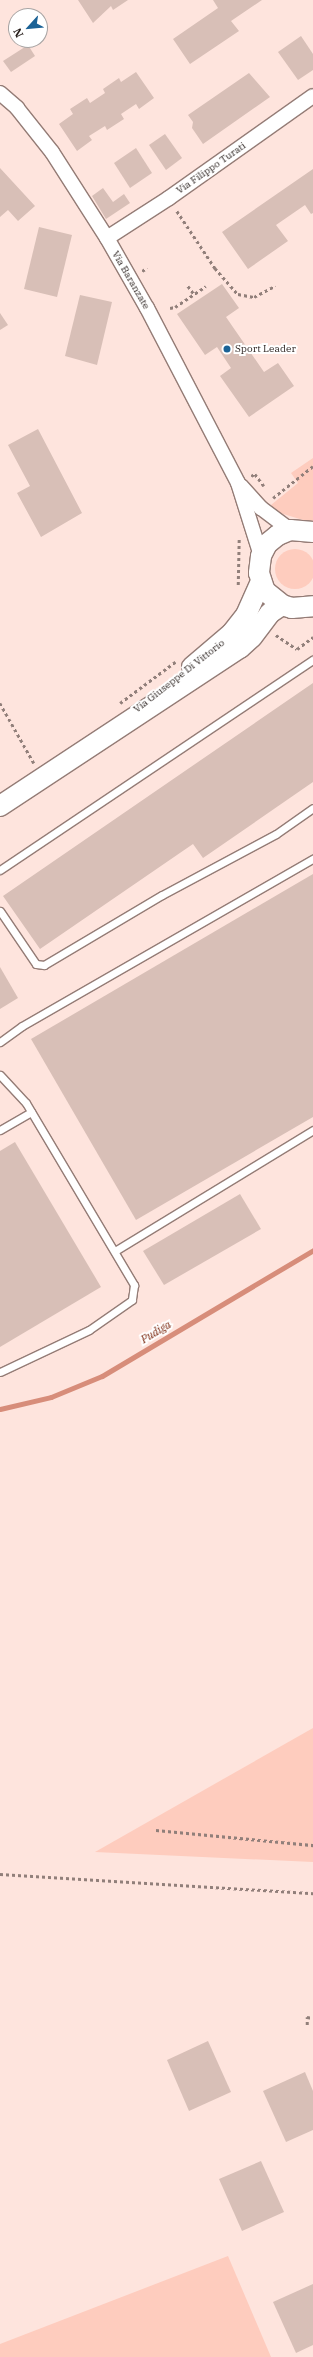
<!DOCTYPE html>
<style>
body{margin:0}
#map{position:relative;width:313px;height:2357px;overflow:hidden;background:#fee4dd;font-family:"IBM Plex Serif",serif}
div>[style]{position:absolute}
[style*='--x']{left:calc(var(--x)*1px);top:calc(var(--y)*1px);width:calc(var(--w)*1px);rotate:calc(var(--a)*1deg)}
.green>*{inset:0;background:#feccbe}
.round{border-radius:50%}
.stream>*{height:5px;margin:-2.5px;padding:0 2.5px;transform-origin:2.5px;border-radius:2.5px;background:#d78d7a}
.building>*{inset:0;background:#d8bfb7}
.path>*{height:2.5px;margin-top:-1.25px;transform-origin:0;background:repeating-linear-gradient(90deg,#917f7a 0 3px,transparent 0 6px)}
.roads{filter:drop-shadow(1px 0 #947c76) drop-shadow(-1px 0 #947c76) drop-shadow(0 1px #947c76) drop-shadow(0 -1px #947c76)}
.lane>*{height:7px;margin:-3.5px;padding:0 3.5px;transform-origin:3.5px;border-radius:3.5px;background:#fff}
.street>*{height:14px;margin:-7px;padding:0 7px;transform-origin:7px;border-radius:7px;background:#fff}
.secondary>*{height:20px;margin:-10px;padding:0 10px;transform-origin:10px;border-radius:10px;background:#fff}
.dots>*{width:11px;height:11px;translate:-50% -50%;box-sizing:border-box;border:2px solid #fff;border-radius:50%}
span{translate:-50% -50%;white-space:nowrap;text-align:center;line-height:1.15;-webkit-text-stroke:4px #fff;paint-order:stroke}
.street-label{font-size:10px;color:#251c19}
.poi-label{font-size:10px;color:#251c19}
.left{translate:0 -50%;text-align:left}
.water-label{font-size:11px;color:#782208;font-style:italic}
.north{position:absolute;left:8px;top:8px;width:40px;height:40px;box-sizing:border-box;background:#fff;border:1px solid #a8a4a3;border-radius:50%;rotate:243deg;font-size:11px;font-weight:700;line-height:16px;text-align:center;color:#251c19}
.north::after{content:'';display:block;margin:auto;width:14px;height:18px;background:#1b6296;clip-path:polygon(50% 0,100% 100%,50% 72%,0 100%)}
</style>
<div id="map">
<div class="green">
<div style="clip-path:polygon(313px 458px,313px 523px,280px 513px,271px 505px,298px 483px,291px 473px)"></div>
<div class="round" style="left:275px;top:549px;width:40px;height:40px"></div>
<div style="clip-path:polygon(313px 1728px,313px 1862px,95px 1852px)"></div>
<div style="clip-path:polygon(228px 2256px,271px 2357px,0 2357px,0 2344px)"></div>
</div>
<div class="stream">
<div style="--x:0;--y:1409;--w:52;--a:-13.2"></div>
<div style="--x:51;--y:1397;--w:55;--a:-22.4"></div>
<div style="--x:102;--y:1376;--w:246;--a:-30.8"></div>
</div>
<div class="building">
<div style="clip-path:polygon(78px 0,128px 0,113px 10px,111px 6px,93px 23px)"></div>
<div style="clip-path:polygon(213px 0,262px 0,231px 21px,239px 31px,190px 64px,173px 39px,218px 8px)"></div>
<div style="clip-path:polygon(301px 36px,313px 54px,313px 70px,298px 80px,278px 52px)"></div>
<div style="clip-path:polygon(28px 45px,35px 56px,11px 72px,3px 61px)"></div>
<div style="clip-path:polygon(136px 72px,154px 98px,139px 109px,136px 104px,121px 114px,124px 119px,107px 130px,105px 126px,89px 136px,92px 140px,77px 151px,59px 124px,73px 114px,70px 109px,87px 98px,90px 103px,105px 93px,103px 89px,119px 78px,121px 82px)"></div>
<div style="clip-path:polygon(249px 73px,270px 97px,203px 144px,192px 128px,193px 122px,188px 115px)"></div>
<div style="clip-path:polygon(165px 134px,182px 158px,166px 170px,149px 145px)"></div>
<div style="clip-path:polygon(136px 148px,152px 173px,130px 188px,114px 163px)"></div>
<div style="clip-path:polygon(0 168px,35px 206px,18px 221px,8px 210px,0 217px)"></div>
<div style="clip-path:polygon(313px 169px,313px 213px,311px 214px,305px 205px,276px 225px,288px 241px,248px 269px,222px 232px)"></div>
<div style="clip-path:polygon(103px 188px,113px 202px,124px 194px,130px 203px,106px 219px,92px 196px)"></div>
<div style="clip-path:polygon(39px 227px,72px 235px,57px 297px,24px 289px)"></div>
<div style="clip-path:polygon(222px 284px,239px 308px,226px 317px,264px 372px,278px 363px,294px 386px,249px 417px,220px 376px,231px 368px,217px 347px,205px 355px,177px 314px)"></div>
<div style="clip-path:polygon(80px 295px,112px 302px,97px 365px,65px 356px)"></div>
<div style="clip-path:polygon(0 313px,8px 325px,0 330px)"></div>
<div style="clip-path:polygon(38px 429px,82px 513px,41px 537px,17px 493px,30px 486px,8px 445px)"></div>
<div style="clip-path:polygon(313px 683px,313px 782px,203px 858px,193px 844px,40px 949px,3px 896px)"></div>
<div style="clip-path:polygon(313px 874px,313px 1117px,136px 1220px,31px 1039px)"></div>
<div style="clip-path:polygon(0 967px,18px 998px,0 1009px)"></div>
<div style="clip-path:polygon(15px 1142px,101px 1287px,0 1347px,0 1151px)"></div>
<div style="clip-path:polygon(240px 1194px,261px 1229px,164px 1285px,143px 1251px)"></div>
<div style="clip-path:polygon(208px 2041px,231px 2092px,189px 2111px,167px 2060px)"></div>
<div style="clip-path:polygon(305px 2072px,313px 2091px,313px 2130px,286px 2142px,263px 2091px)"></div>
<div style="clip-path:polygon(261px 2161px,284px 2212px,242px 2231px,219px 2179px)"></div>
<div style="clip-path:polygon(313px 2284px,313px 2345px,296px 2353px,273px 2302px)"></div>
</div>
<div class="path">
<div style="--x:177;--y:211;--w:69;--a:56.3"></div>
<div style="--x:215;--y:268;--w:35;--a:49"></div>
<div style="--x:238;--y:294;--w:16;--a:11"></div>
<div style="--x:254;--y:297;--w:24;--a:-28"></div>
<div style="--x:142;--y:271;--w:6;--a:-31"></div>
<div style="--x:188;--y:286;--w:10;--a:53"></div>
<div style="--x:170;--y:308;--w:5;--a:-11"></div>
<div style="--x:175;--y:307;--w:37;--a:-34"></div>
<div style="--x:251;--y:476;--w:4;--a:-27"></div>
<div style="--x:255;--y:474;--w:15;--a:53"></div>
<div style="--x:273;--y:498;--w:51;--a:-38.7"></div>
<div style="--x:238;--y:585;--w:47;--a:-88.8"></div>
<div style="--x:276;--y:635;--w:25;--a:34"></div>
<div style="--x:297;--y:649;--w:20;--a:-37"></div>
<div style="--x:0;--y:703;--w:69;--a:60.5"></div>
<div style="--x:120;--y:703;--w:69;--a:-36.7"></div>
<div style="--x:156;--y:1830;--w:158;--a:5.5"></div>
<div style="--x:0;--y:1874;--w:314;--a:3.5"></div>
<div style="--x:307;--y:2025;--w:8;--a:-90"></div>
<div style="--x:307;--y:2017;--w:6;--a:9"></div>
</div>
<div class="roads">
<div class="lane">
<div style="--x:0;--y:870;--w:377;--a:-33.9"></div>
<div style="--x:0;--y:911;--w:64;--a:55.8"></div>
<div style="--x:36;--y:964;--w:8;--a:7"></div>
<div style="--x:44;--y:965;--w:137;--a:-30.7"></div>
<div style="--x:162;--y:895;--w:129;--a:-28.2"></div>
<div style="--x:276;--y:834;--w:45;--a:-35.1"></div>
<div style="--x:0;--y:1042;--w:27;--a:-36"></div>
<div style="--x:22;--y:1026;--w:336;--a:-29.9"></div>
<div style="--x:0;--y:1075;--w:38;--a:47"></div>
<div style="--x:26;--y:1103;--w:212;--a:59.3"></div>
<div style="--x:134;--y:1285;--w:15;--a:98"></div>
<div style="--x:132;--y:1300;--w:52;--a:145.1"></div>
<div style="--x:89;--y:1330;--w:98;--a:154.7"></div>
<div style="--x:0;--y:1130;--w:36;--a:-30"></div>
<div style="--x:115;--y:1251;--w:232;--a:-31.4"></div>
</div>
<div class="street">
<div style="--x:0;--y:93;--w:23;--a:41"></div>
<div style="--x:17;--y:108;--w:56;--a:51.5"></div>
<div style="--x:52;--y:152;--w:102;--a:57.4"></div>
<div style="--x:107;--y:238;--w:81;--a:60.3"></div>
<div style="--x:147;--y:308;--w:197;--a:62.5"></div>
<div style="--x:238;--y:483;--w:77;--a:72.5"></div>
<div style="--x:107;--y:238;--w:74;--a:-32.8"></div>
<div style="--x:169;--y:198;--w:176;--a:-35.3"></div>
<div style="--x:241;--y:486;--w:30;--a:48"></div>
<div style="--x:261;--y:508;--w:36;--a:37"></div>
</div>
<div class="secondary">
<div style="--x:313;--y:532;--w:23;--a:-175"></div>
<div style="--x:290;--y:530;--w:13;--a:157"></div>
<div style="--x:278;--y:535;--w:14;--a:141"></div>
<div style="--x:267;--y:544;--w:13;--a:117"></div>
<div style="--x:261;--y:556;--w:17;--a:97"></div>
<div style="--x:259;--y:573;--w:19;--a:72"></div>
<div style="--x:265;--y:591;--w:22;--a:39"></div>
<div style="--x:282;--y:605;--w:10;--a:17"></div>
<div style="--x:292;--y:608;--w:21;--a:-5"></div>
<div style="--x:192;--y:667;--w:52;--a:-40.4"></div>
<div style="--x:232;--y:633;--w:23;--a:-52"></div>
<div style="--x:246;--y:615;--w:37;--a:-66"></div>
<div style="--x:0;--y:806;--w:287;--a:-33.4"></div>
<div style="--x:240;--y:648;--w:16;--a:-43"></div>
<div style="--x:252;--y:637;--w:30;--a:-53"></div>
<div style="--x:270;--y:613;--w:14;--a:-34"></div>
</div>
</div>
<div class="dots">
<div style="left:227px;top:349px;background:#1b6296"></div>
</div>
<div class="street-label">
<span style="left:211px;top:168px;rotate:-35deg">Via Filippo Turati</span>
<span style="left:131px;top:280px;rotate:60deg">Via Baranzate</span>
<span style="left:179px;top:676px;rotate:-38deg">Via Giuseppe Di Vittorio</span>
</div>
<div class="poi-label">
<span class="left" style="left:235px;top:349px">Sport Leader</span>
</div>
<div class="water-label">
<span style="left:156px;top:1332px;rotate:-31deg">Pudiga</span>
</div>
<div class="north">N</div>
</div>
